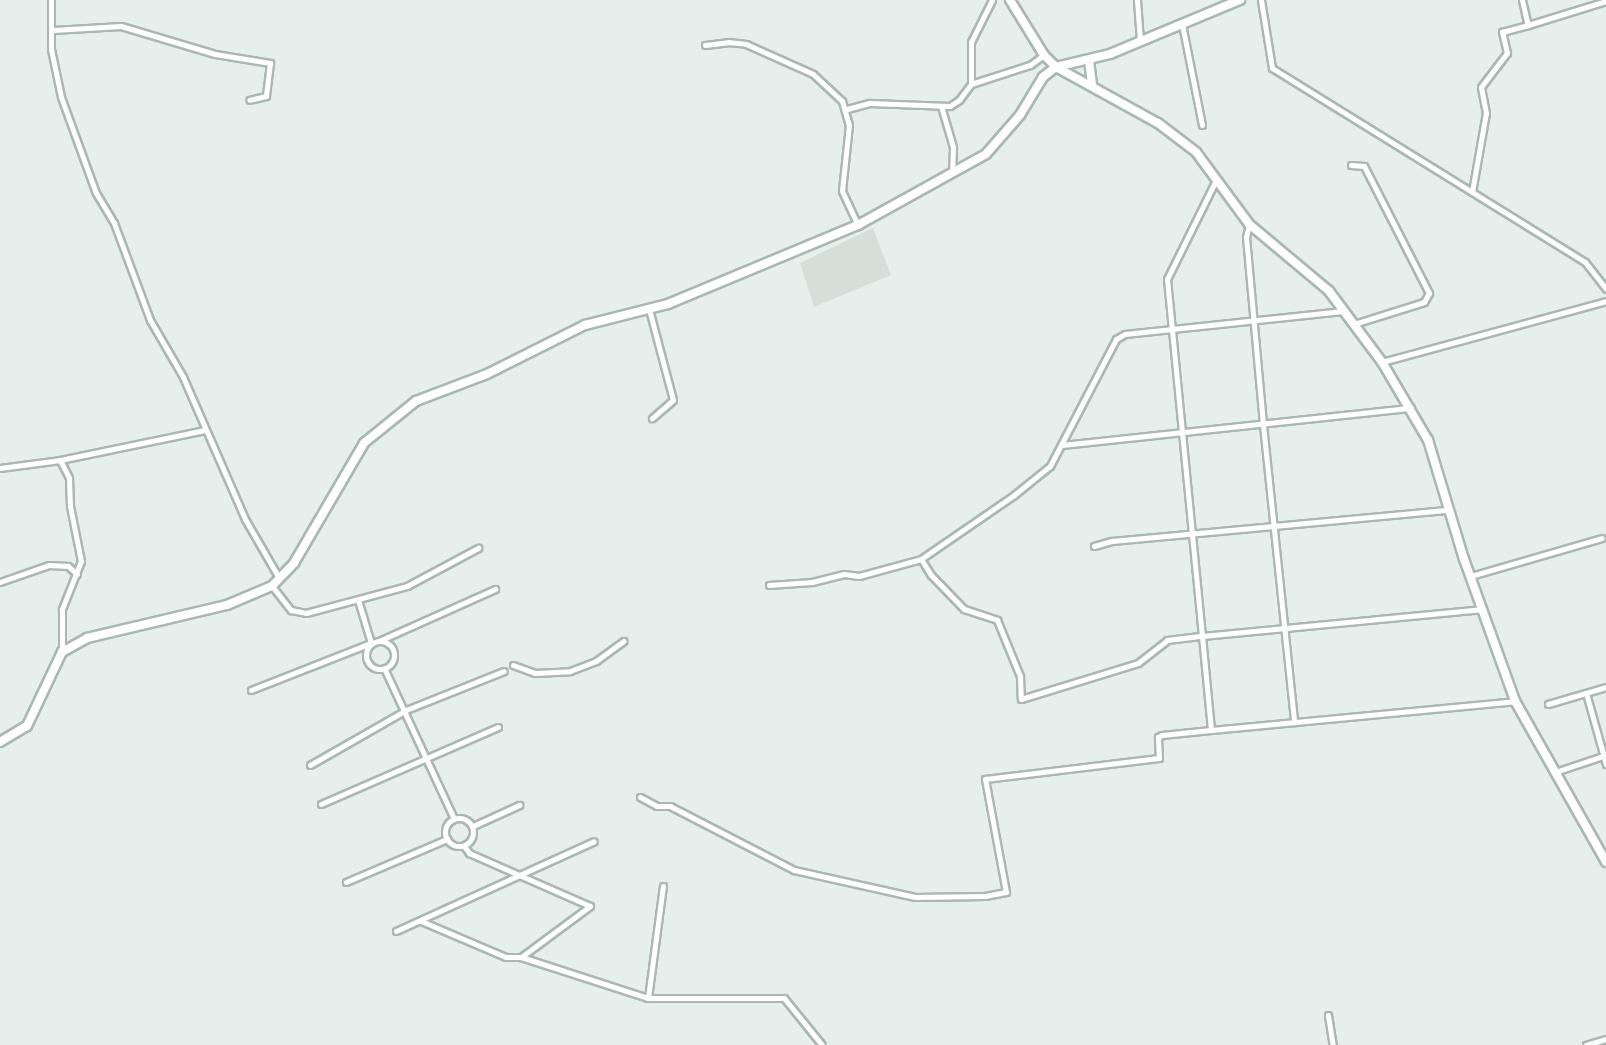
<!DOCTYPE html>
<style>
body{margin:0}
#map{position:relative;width:1606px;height:1045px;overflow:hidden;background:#e6efeb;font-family:"Titillium Web",sans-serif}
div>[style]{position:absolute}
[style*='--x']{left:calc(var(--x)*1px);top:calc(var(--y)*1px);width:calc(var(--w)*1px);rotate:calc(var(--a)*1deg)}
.built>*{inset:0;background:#d4dfda}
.roads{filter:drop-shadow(2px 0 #a8b8b2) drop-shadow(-2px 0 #a8b8b2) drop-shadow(0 2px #a8b8b2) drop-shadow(0 -2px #a8b8b2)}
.street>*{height:5px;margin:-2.5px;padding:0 2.5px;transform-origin:2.5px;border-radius:2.5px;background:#fff}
.street>.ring{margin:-2.5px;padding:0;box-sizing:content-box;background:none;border:5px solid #fff;border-radius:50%}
.secondary>*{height:8px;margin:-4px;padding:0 4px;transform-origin:4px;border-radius:4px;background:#fff}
span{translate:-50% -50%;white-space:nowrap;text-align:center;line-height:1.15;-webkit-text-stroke:6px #f7fbf9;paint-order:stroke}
</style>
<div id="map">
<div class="built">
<div style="clip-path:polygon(873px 228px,891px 275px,814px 307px,800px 263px)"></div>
</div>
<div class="roads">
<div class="street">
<div style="--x:51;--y:0;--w:49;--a:90"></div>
<div style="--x:51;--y:49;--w:49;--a:78.2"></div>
<div style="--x:61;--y:97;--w:102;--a:70"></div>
<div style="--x:96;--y:193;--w:35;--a:59"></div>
<div style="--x:114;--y:223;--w:103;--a:69.6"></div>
<div style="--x:150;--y:320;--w:66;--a:59.9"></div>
<div style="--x:183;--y:377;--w:155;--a:66.4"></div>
<div style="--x:245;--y:519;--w:68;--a:60"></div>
<div style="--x:1137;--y:0;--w:41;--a:85.8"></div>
<div style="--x:1261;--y:0;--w:69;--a:80.8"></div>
<div style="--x:1272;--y:68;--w:368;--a:31.8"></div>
<div style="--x:1585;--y:262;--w:34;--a:52"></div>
<div style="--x:1522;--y:0;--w:26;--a:77"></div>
<div style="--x:1528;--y:25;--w:82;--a:-17.1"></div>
<div style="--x:1182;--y:24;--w:103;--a:78.8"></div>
<div style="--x:53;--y:30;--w:68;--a:-3.4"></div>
<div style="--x:121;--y:26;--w:98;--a:16.6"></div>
<div style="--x:215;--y:54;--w:56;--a:9.3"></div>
<div style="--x:270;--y:63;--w:33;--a:97"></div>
<div style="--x:266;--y:96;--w:17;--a:167"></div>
<div style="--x:705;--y:45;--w:23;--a:-7"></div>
<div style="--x:728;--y:42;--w:18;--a:6"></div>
<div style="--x:746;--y:44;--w:73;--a:24.1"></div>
<div style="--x:813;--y:74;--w:40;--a:43"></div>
<div style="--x:842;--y:101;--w:25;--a:74"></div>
<div style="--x:849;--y:125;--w:66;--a:96.1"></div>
<div style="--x:842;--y:191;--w:38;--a:65"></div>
<div style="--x:971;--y:84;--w:42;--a:-90"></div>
<div style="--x:971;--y:42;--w:47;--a:-63.4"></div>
<div style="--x:941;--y:106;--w:43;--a:73.7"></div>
<div style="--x:953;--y:147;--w:24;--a:92"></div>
<div style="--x:847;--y:109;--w:24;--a:-15"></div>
<div style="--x:870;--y:103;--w:80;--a:2.1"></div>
<div style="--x:950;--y:106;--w:11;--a:-34"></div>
<div style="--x:959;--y:100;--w:20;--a:-53"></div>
<div style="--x:971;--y:84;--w:62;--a:-17.9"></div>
<div style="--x:1030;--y:65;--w:17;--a:-36"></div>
<div style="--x:1351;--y:165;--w:13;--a:4"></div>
<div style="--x:1364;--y:166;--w:143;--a:62.9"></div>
<div style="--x:1429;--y:293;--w:10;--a:119"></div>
<div style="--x:1424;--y:302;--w:73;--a:162.6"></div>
<div style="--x:1216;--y:180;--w:110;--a:116.3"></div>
<div style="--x:1167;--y:279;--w:359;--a:84.4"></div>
<div style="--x:1202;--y:636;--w:280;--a:-5.5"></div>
<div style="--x:1472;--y:192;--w:80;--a:-80"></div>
<div style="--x:1486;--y:113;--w:26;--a:-101"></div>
<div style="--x:1481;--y:87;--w:43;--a:-52.6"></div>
<div style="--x:1507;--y:53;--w:22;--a:-103"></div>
<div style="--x:1502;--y:32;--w:27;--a:-15"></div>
<div style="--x:1249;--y:225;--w:12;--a:104"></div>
<div style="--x:1246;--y:237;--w:189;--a:84.8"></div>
<div style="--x:1263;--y:425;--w:299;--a:84"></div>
<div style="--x:649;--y:309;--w:94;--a:75.2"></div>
<div style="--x:673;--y:400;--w:28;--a:139"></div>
<div style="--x:1382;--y:362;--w:232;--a:-15.2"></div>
<div style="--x:1062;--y:445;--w:351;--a:-6.1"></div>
<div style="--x:60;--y:460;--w:20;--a:63"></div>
<div style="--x:69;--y:478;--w:28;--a:88"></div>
<div style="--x:70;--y:506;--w:56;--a:78.7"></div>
<div style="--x:81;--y:561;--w:52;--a:111.6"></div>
<div style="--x:62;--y:609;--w:43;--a:90"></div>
<div style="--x:0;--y:468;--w:61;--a:-7.6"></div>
<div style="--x:60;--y:460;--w:148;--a:-11.7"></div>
<div style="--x:1094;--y:546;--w:19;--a:-16"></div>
<div style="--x:1112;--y:541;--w:338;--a:-5.3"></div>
<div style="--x:921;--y:559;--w:19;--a:58"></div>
<div style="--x:931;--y:575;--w:47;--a:45.9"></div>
<div style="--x:964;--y:609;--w:35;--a:18"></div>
<div style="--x:997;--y:620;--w:61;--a:67.7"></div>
<div style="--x:1020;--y:676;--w:23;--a:88"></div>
<div style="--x:1021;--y:699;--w:122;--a:-17.1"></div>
<div style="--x:1138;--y:663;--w:37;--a:-38"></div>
<div style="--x:1167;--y:640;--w:35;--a:-7"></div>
<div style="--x:1202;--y:636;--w:94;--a:84.5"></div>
<div style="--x:1211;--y:730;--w:305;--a:-5.4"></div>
<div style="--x:1471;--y:576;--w:136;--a:-16.2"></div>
<div style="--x:0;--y:582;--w:52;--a:-19.1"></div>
<div style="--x:49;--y:565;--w:19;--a:3"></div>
<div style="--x:68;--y:566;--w:12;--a:42"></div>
<div style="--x:769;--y:585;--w:43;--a:-4"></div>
<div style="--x:812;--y:582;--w:33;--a:-14"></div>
<div style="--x:844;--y:574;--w:15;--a:8"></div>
<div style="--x:859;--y:576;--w:64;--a:-15.3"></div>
<div style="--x:921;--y:559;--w:113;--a:-34.5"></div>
<div style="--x:1014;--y:495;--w:46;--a:-38.9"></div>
<div style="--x:1050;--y:466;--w:143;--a:-62.5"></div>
<div style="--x:1116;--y:339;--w:10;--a:-29"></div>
<div style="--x:1125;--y:334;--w:219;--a:-6"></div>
<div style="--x:272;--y:586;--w:31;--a:52"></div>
<div style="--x:291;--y:610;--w:15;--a:11"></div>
<div style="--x:306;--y:613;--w:105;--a:-15"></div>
<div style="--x:407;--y:586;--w:81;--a:-28.2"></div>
<div style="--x:381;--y:640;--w:125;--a:-24.1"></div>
<div class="ring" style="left:366px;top:641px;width:23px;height:23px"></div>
<div style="--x:513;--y:665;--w:23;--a:20"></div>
<div style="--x:535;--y:673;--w:35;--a:-3"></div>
<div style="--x:570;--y:671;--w:28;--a:-21"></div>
<div style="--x:596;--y:661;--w:34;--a:-36"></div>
<div style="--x:384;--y:668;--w:166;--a:65.1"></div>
<div style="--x:251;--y:690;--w:129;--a:-21.4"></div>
<div style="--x:371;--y:643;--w:45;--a:-106.8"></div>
<div style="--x:1586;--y:693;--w:74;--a:74.3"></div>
<div style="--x:1548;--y:704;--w:60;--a:-16.3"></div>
<div style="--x:310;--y:765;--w:111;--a:-29.8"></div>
<div style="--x:406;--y:710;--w:105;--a:-21.7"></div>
<div style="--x:1555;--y:772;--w:54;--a:-18.4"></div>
<div style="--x:640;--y:797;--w:19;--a:28"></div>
<div style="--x:657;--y:806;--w:13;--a:0"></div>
<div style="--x:670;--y:806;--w:140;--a:27.3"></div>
<div style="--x:794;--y:870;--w:124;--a:12.6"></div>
<div style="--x:915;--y:897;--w:70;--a:-0.8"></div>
<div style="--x:985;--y:896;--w:21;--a:-11"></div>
<div style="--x:1006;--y:892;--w:115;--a:-100.5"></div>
<div style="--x:985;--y:779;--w:175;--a:-6.9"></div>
<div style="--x:1159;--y:758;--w:21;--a:-93"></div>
<div style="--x:1158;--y:737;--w:4;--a:-27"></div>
<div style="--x:1162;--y:735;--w:49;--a:-5.8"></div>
<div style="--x:321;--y:804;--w:193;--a:-23.5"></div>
<div class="ring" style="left:445px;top:818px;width:23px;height:23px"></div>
<div style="--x:473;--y:826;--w:51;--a:-24.5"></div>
<div style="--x:464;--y:846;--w:9;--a:54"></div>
<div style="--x:469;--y:853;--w:132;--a:23.7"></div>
<div style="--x:590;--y:906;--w:86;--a:143.5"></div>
<div style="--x:346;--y:882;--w:110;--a:-23.1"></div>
<div style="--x:421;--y:921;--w:92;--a:23"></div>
<div style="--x:506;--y:957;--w:15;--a:0"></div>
<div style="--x:521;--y:957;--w:133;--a:17.9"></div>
<div style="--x:648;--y:998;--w:136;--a:0"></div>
<div style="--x:784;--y:998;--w:60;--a:51"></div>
<div style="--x:396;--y:931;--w:217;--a:-24.4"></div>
<div style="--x:648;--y:998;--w:113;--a:-82.4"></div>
<div style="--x:1328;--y:1015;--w:30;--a:81"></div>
<div style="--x:1586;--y:1045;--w:21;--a:-17"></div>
</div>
<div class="secondary">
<div style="--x:1010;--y:0;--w:65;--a:58.3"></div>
<div style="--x:1044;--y:55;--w:17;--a:45"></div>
<div style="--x:1056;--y:67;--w:116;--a:28.8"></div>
<div style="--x:1158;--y:123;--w:48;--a:37.3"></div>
<div style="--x:1196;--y:152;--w:89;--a:53.6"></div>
<div style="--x:1249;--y:224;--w:104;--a:39.9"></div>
<div style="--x:1329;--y:291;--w:89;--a:53.3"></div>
<div style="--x:1382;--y:362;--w:91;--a:59.5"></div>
<div style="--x:1428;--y:440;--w:124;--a:73.2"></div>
<div style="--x:1464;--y:559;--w:151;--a:70.2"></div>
<div style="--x:1515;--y:701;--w:185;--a:60.5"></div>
<div style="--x:1089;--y:60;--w:25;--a:83"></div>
<div style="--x:0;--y:742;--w:31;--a:-31"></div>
<div style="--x:27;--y:726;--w:82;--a:-64.7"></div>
<div style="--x:62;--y:652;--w:29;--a:-29"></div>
<div style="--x:87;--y:638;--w:144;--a:-13.3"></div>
<div style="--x:227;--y:605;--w:49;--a:-22.9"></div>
<div style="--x:272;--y:586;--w:32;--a:-46"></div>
<div style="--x:294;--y:563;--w:139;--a:-59.7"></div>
<div style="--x:364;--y:443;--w:67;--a:-38.9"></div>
<div style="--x:416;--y:401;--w:76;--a:-20.8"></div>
<div style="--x:487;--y:374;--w:110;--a:-26.6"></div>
<div style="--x:585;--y:325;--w:86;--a:-14.2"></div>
<div style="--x:668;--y:304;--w:206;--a:-22.6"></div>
<div style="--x:858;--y:225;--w:146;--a:-29"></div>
<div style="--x:986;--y:154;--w:52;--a:-48.9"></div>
<div style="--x:1020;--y:115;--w:44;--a:-58.8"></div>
<div style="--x:1043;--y:77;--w:16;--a:-38"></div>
<div style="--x:1056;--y:67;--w:56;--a:-13.5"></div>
<div style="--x:1110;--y:54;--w:141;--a:-22.6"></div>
</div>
</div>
</div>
